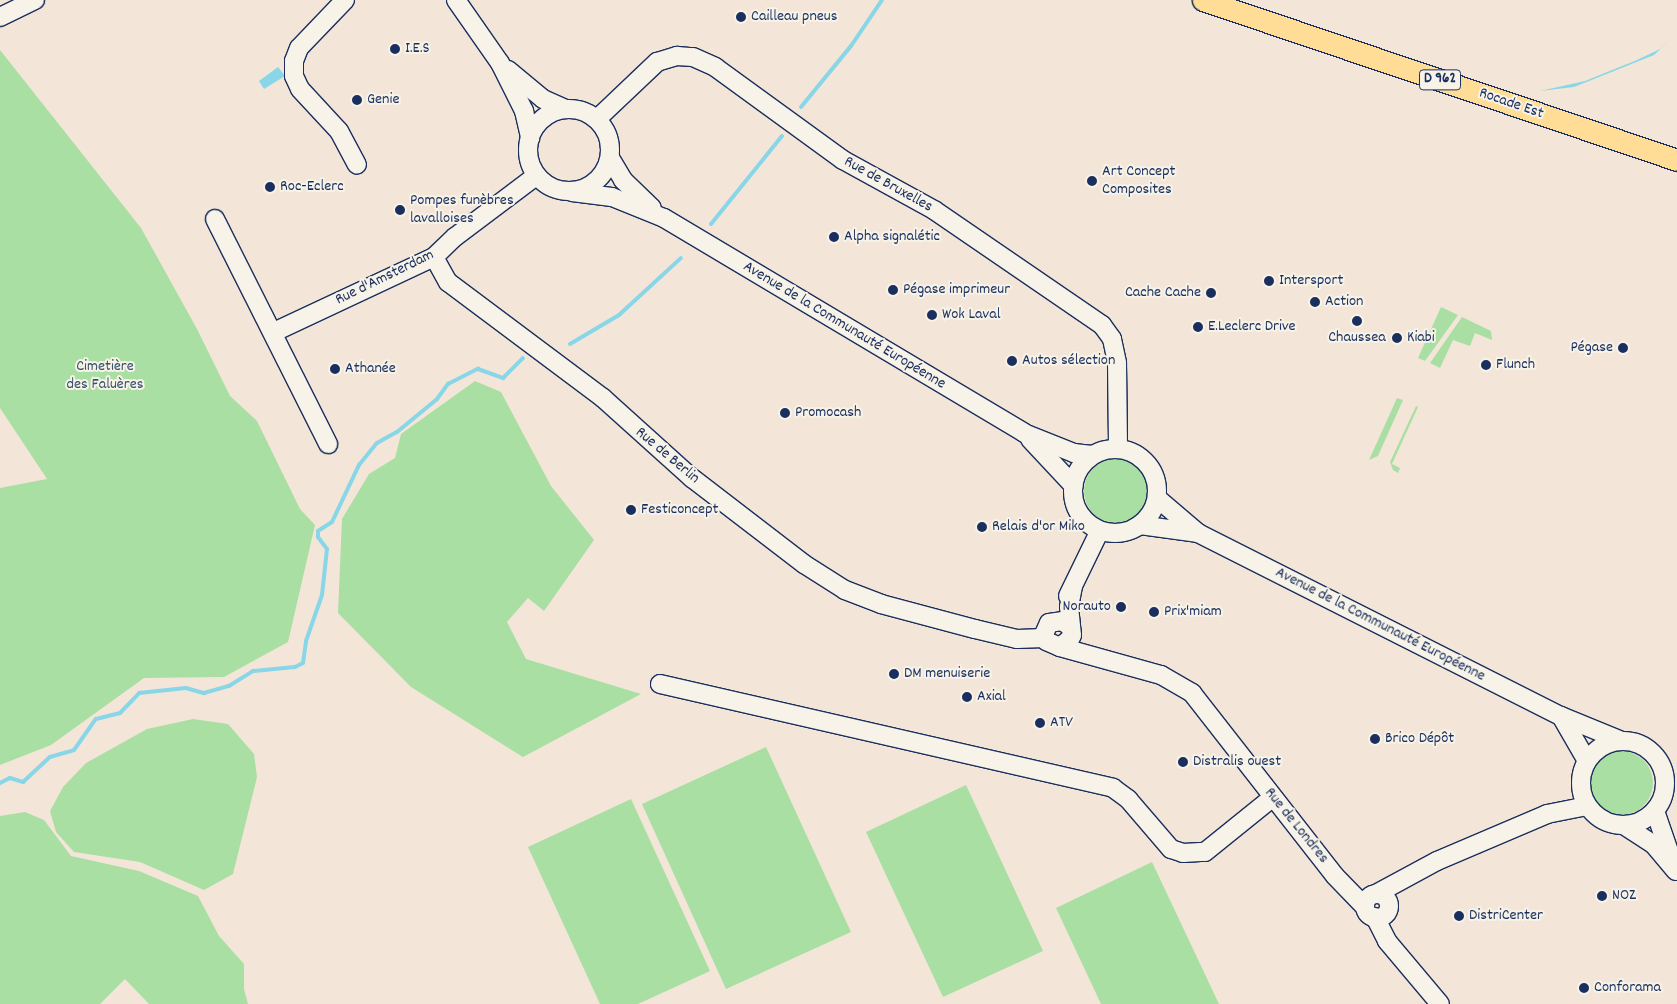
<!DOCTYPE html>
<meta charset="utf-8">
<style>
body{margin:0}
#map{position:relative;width:1677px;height:1004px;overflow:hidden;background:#f3e6d8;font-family:Dekko,sans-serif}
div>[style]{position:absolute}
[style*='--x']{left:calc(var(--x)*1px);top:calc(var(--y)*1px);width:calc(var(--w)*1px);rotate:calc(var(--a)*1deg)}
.green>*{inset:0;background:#a9dfa3}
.round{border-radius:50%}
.water>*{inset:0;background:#88d6e7}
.stream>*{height:4px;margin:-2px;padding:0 2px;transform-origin:2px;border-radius:2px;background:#88d6e7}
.roads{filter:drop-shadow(1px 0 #1b2f5e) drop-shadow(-1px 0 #1b2f5e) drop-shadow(0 1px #1b2f5e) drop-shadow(0 -1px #1b2f5e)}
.minor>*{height:18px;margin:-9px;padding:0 9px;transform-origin:9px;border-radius:9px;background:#f7f3e8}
.minor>.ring{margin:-9px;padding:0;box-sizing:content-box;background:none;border:18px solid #f7f3e8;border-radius:50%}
.major>*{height:21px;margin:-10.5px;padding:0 10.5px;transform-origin:10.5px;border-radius:10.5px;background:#ffdd96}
.dots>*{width:14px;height:14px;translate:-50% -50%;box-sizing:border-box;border:2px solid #f7f3e8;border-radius:50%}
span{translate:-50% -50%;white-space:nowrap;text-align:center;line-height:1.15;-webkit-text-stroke:4px #f7f3e8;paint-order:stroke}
.shield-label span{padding:1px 4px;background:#f7f3e8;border:1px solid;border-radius:4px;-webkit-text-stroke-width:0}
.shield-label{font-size:15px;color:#1b2f5e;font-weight:700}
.poi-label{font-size:16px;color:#1b2f5e}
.left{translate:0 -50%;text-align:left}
.right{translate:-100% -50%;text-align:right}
.street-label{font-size:16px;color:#1b2f5e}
.park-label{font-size:16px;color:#37526c}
</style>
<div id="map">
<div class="green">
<div style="clip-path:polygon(0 50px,141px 228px,197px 329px,230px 396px,257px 421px,300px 509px,315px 525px,288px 642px,224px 677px,144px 678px,51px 745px,0 765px,0 488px,47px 479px,0 408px)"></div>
<div style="clip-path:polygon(1441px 307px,1458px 315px,1425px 361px,1418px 358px)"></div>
<div style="clip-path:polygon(1462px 317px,1491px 331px,1492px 340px,1475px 333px,1470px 346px,1453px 340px,1440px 368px,1430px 363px)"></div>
<div style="clip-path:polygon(475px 381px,501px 392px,551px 486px,594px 540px,544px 611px,528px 598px,507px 622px,526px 659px,641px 694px,523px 757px,411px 687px,338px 613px,342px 519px,369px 474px,395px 458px,401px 434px)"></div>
<div style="clip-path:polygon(1397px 398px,1403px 400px,1378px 456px,1369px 460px)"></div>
<div style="clip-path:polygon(1416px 406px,1418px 407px,1392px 464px,1400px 468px,1398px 473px,1393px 470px,1390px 462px)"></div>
<div class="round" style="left:1084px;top:459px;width:64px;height:64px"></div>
<div style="clip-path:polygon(193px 719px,228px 724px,254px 754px,257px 777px,233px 874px,204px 890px,140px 862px,74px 852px,56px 832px,50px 811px,63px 787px,86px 763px,147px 729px)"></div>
<div style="clip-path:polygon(766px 747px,851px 932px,726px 989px,642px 804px)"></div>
<div class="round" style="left:1589px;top:751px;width:64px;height:64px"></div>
<div style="clip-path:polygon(966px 785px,1043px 951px,943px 997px,866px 832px)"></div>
<div style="clip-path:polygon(631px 799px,710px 971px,638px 1004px,600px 1004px,528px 847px)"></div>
<div style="clip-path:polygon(25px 812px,44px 820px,71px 856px,139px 871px,198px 896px,219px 936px,244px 964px,244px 989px,248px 1004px,149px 1004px,125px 979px,100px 1004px,0 1004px,0 816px)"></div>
<div style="clip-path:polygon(1152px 862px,1219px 1004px,1101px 1004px,1056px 908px)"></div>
</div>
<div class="water">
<div style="clip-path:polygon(1677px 33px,1654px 55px,1574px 87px,1540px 91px,1585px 81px,1637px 60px,1660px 49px)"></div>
<div style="clip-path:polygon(278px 67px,285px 76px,264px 89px,259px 81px)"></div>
</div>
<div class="stream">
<div style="--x:801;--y:107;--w:79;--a:-50.7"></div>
<div style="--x:851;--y:46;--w:55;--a:-56"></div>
<div style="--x:711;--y:224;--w:113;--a:-51.1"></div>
<div style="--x:570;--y:344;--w:57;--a:-30.6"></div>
<div style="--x:619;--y:315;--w:84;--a:-42.6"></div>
<div style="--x:0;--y:783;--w:11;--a:-27"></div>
<div style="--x:10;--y:778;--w:14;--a:17"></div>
<div style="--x:23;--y:782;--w:37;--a:-43"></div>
<div style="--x:50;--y:757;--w:25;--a:-16"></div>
<div style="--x:74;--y:750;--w:38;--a:-55"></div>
<div style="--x:96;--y:719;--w:25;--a:-14"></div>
<div style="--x:120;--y:713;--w:28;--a:-46"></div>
<div style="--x:139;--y:693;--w:47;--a:-6.1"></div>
<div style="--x:186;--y:688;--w:19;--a:16"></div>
<div style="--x:204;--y:693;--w:26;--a:-16"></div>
<div style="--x:229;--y:686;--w:28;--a:-32"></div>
<div style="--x:253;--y:671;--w:42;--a:-5.4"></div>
<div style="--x:295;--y:667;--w:9;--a:-27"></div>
<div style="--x:303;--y:663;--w:22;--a:-82"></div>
<div style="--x:306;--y:641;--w:49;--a:-70.8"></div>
<div style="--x:322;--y:595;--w:46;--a:-83.8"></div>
<div style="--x:327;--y:549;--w:15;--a:-127"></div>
<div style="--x:318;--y:537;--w:6;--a:-90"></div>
<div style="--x:318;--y:531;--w:17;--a:-33"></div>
<div style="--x:332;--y:522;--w:63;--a:-64.7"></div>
<div style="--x:359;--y:465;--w:28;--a:-51"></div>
<div style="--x:377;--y:443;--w:23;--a:-29"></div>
<div style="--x:397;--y:432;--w:52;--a:-39.5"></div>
<div style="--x:437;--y:399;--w:19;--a:-54"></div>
<div style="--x:448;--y:384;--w:34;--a:-27"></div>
<div style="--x:478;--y:369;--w:27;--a:20"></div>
<div style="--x:503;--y:378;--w:28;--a:-45"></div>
</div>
<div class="roads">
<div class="minor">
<div style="--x:345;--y:0;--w:66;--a:133.8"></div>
<div style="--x:299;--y:48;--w:14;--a:111"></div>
<div style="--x:294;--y:61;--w:15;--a:90"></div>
<div style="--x:294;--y:76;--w:14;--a:65"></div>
<div style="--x:300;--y:89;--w:57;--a:47.1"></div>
<div style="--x:339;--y:131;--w:38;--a:62"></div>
<div style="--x:456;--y:0;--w:77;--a:55.1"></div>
<div style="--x:500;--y:63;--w:54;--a:63.4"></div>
<div style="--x:524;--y:111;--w:28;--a:77"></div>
<div style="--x:0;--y:17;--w:39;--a:-26"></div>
<div style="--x:508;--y:70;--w:45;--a:39.6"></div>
<div style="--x:543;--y:99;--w:24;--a:24"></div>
<div class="ring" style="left:528px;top:109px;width:64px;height:64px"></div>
<div style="--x:597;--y:119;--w:83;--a:-43.5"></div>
<div style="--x:657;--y:62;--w:21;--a:-17"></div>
<div style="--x:677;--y:56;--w:16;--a:4"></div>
<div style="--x:693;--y:57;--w:24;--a:24"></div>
<div style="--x:715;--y:67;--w:158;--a:36"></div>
<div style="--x:843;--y:160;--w:104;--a:28.8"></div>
<div style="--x:934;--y:210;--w:204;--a:34.4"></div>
<div style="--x:1102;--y:325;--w:17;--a:54"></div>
<div style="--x:1112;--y:339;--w:25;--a:78"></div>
<div style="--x:1117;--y:363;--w:85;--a:89.3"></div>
<div style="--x:610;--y:158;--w:26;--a:59"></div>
<div style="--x:623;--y:180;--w:40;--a:44"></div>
<div style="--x:572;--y:192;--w:40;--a:7.1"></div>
<div style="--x:612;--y:197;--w:56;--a:22"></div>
<div style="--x:664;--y:218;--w:419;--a:30.8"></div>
<div style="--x:1024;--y:433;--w:54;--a:21.8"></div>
<div style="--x:1074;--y:453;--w:18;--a:6"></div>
<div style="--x:215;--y:219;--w:252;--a:63.3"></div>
<div style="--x:434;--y:257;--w:29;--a:61"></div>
<div style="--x:448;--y:282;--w:194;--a:36.8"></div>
<div style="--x:603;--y:398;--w:120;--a:42"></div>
<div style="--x:692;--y:478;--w:141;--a:37.5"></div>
<div style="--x:804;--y:564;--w:49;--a:32.4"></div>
<div style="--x:845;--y:590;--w:39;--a:21"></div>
<div style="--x:881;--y:604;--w:97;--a:14.9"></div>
<div style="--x:975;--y:629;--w:43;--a:13.4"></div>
<div style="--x:1017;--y:639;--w:27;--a:-2"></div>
<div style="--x:274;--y:332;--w:177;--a:-25.1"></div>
<div style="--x:434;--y:257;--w:29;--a:-44"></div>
<div style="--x:455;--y:237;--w:101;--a:-37"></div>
<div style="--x:1030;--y:439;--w:64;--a:46.9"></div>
<div class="ring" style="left:1073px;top:449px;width:66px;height:66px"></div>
<div style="--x:1157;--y:498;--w:54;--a:40.5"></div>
<div style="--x:1198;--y:533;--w:407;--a:26.8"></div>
<div style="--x:1561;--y:716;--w:66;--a:22.3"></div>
<div style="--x:1140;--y:525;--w:59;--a:7.9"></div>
<div style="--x:1068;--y:596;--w:73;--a:-64.1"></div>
<div style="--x:1070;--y:627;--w:9;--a:-139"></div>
<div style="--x:1063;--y:621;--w:14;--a:172"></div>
<div style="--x:1049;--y:623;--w:12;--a:114"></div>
<div style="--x:1044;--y:634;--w:7;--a:74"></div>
<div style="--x:1046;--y:641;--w:15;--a:23"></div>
<div style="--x:1060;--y:647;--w:13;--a:-39"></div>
<div style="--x:1070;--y:639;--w:4;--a:-63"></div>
<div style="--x:1072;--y:635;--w:28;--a:-96"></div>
<div style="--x:1069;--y:607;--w:20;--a:-79"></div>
<div style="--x:1060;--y:647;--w:105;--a:15.5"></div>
<div style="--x:1161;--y:675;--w:36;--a:30"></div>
<div style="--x:1192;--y:693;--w:232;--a:52"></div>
<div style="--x:1335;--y:876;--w:43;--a:45.9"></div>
<div style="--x:660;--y:684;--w:465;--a:12.9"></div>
<div style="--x:1113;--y:788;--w:19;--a:36"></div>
<div style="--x:1128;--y:799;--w:66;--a:49.3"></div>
<div style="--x:1171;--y:849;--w:13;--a:18"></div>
<div style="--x:1183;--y:853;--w:22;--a:-3"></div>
<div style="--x:1205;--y:852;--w:86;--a:-38.9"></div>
<div style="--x:1561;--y:716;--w:52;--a:60"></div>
<div class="ring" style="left:1581px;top:741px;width:66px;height:66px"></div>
<div style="--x:1655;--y:811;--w:52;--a:70.9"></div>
<div style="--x:1625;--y:826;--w:35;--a:33"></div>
<div style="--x:1654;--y:845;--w:34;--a:50"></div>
<div style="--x:1376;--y:894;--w:69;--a:-28.4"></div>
<div style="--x:1437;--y:861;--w:120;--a:-23.1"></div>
<div style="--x:1547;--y:814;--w:41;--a:-11.3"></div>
<div class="ring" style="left:1365px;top:894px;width:6px;height:6px"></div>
<div style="--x:1375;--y:917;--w:27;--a:63"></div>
<div style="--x:1387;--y:941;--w:82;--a:49.9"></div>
</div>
<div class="major">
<div style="--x:1203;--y:0;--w:500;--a:18.65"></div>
</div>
</div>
<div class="dots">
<div style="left:741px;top:17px;background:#1b2f5e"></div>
<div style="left:395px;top:49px;background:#1b2f5e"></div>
<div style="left:357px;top:100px;background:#1b2f5e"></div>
<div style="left:1092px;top:181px;background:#1b2f5e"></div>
<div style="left:270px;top:187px;background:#1b2f5e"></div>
<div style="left:400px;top:210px;background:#1b2f5e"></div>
<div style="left:834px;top:237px;background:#1b2f5e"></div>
<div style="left:1269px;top:281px;background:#1b2f5e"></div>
<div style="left:893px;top:290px;background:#1b2f5e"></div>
<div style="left:1211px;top:293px;background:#1b2f5e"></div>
<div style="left:1315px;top:302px;background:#1b2f5e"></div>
<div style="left:932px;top:315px;background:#1b2f5e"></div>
<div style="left:1357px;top:321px;background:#1b2f5e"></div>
<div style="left:1198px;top:327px;background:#1b2f5e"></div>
<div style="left:1397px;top:338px;background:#1b2f5e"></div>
<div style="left:1623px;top:348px;background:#1b2f5e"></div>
<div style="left:1012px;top:361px;background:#1b2f5e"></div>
<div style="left:1486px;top:365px;background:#1b2f5e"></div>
<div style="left:335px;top:369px;background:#1b2f5e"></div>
<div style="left:785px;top:413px;background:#1b2f5e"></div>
<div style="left:631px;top:510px;background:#1b2f5e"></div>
<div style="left:982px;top:527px;background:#1b2f5e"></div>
<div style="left:1121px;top:607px;background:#1b2f5e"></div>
<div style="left:1154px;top:612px;background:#1b2f5e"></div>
<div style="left:894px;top:674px;background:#1b2f5e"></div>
<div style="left:967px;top:697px;background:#1b2f5e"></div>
<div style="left:1040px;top:723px;background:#1b2f5e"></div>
<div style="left:1375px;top:739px;background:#1b2f5e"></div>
<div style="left:1183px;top:762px;background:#1b2f5e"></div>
<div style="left:1602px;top:896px;background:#1b2f5e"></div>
<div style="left:1459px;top:916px;background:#1b2f5e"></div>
<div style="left:1584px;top:988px;background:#1b2f5e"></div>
</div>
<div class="shield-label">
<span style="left:1440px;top:80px">D 962</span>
</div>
<div class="poi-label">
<span class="left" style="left:751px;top:17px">Cailleau pneus</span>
<span class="left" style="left:405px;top:49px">I.E.S</span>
<span class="left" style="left:367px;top:100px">Genie</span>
<span class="left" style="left:1102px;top:181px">Art Concept<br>Composites</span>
<span class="left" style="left:280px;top:187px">Roc-Eclerc</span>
<span class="left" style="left:410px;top:210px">Pompes funèbres<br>lavalloises</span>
<span class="left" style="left:844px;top:237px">Alpha signalétic</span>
<span class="left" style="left:1279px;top:281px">Intersport</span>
<span class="left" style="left:903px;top:290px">Pégase imprimeur</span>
<span class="right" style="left:1201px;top:293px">Cache Cache</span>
<span class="left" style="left:1325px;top:302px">Action</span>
<span class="left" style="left:942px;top:315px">Wok Laval</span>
<span class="left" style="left:1208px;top:327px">E.Leclerc Drive</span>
<span style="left:1357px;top:338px">Chaussea</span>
<span class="left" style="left:1407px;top:338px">Kiabi</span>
<span class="right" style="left:1613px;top:348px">Pégase</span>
<span class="left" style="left:1022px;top:361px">Autos sélection</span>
<span class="left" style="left:1496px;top:365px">Flunch</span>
<span class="left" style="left:345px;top:369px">Athanée</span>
<span class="left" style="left:795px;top:413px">Promocash</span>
<span class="left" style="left:641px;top:510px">Festiconcept</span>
<span class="left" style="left:992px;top:527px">Relais d'or Miko</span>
<span class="right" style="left:1111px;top:607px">Norauto</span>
<span class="left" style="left:1164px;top:612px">Prix'miam</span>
<span class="left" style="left:904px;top:674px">DM menuiserie</span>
<span class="left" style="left:977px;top:697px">Axial</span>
<span class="left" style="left:1050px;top:723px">ATV</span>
<span class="left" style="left:1385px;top:739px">Brico Dépôt</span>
<span class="left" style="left:1193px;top:762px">Distralis ouest</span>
<span class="left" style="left:1612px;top:896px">NOZ</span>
<span class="left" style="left:1469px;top:916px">DistriCenter</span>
<span class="left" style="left:1594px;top:988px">Conforama</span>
</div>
<div class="street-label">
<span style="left:1511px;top:104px;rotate:19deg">Rocade Est</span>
<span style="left:888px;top:185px;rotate:29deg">Rue de Bruxelles</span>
<span style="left:385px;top:278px;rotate:-26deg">Rue d'Amsterdam</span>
<span style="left:844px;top:326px;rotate:31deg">Avenue de la Communauté Européenne</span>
<span style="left:667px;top:456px;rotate:40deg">Rue de Berlin</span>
<span style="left:1380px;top:625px;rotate:27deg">Avenue de la Communauté Européenne</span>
<span style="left:1296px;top:826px;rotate:51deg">Rue de Londres</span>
</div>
<div class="park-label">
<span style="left:105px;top:376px">Cimetière<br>des Faluères</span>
</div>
</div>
